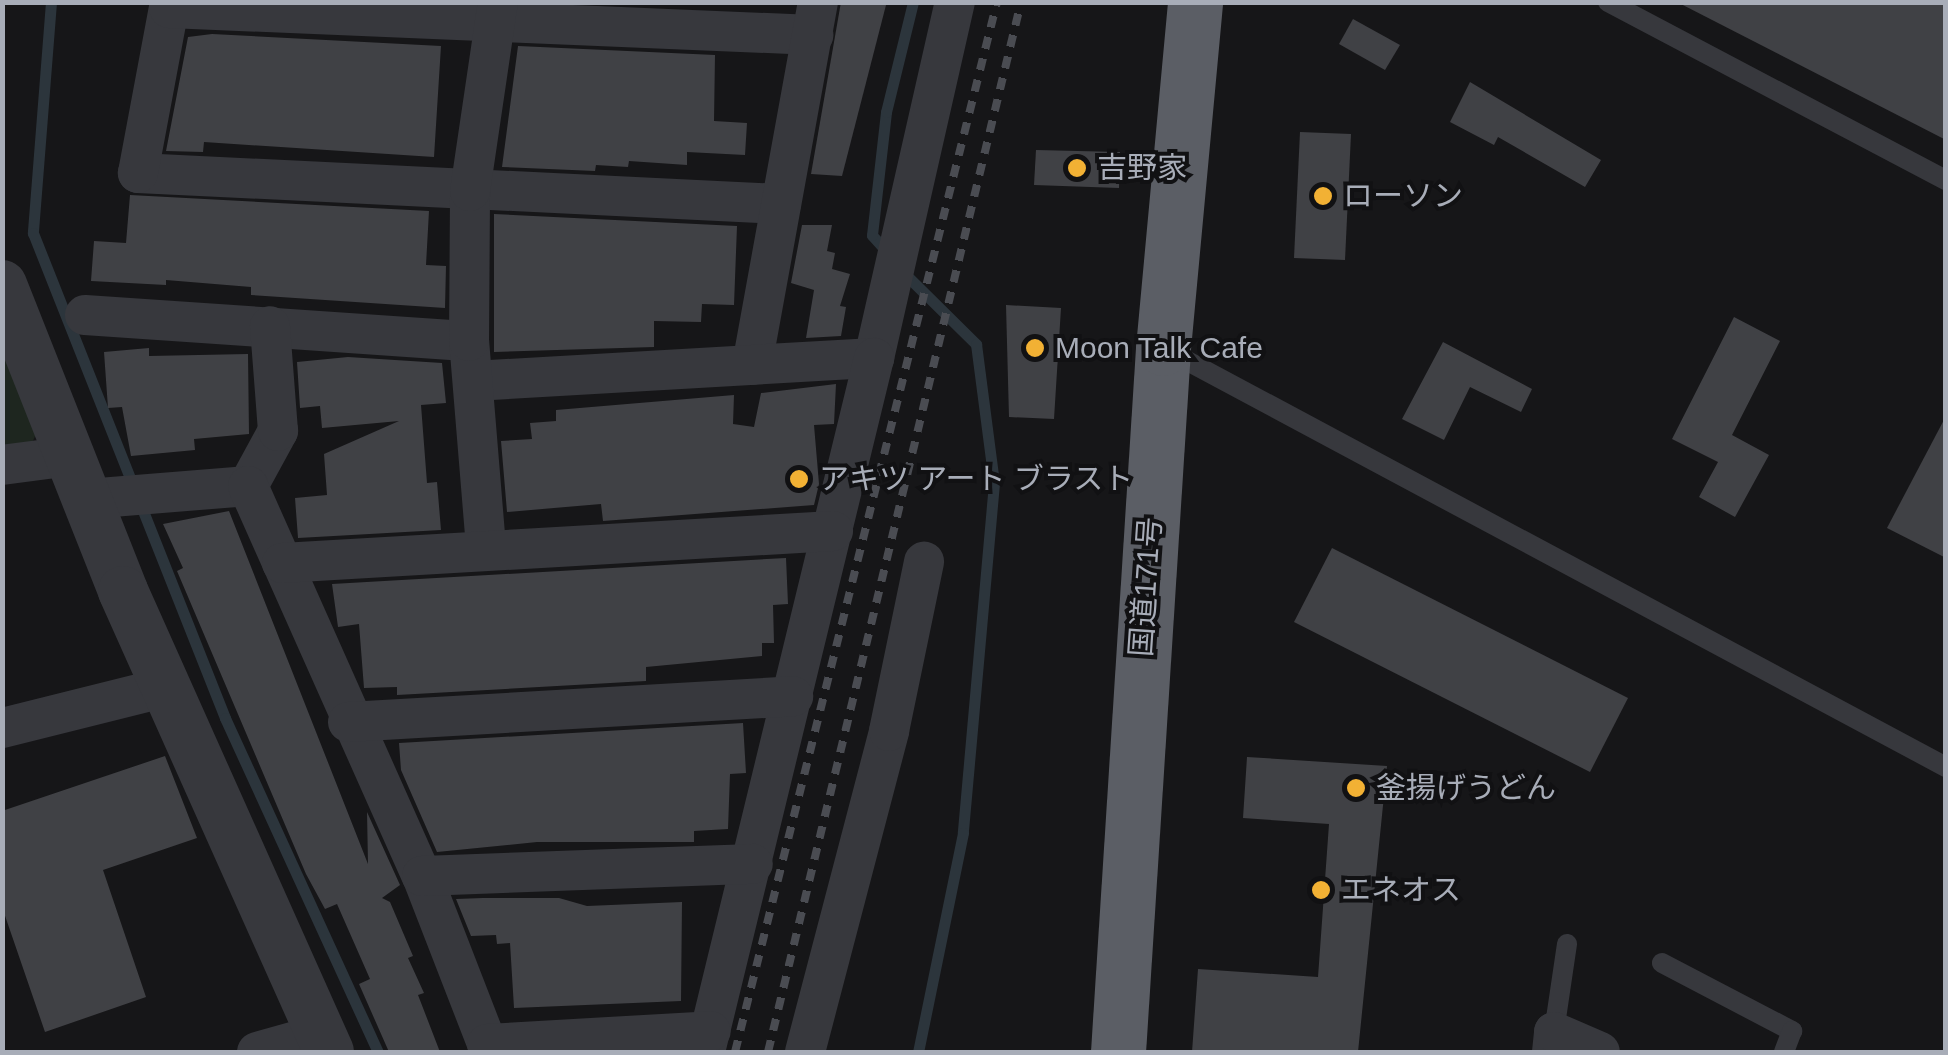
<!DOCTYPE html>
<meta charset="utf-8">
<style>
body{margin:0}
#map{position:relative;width:1948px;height:1055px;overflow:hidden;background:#161618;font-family:Helvetica,"Noto Sans JP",sans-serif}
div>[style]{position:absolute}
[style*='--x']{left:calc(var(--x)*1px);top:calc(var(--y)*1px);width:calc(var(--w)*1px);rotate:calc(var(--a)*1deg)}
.green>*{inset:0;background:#1e261f}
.stream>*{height:11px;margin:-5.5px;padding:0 5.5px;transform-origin:5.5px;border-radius:5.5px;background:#2c353c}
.building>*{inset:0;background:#404145}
.service>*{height:20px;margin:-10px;padding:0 10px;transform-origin:10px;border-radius:10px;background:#37383d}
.minor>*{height:40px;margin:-20px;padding:0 20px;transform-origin:20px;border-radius:20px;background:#37383d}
.tertiary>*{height:50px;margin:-25px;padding:0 25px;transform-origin:25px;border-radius:25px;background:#37383d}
.trunk>*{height:55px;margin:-27.5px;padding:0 27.5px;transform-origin:27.5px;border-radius:27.5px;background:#5b5e65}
.rail>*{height:8px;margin-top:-4px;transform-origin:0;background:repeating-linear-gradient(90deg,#4a4c52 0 12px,transparent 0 22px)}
.dots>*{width:28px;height:28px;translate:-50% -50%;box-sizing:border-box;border:5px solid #111113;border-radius:50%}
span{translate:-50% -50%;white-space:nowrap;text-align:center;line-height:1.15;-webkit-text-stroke:8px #111113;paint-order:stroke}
.poi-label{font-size:30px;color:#a8adb8}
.left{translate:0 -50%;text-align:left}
.street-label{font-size:30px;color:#a8adb8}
.frame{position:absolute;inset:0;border:5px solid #a8adb8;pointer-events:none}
</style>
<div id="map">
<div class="green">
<div style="clip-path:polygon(2px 342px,38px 430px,30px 447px,2px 450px)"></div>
</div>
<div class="stream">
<div style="--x:51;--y:2;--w:232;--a:94.5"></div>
<div style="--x:33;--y:233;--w:522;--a:68.4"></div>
<div style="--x:225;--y:718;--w:367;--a:65.4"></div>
<div style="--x:888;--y:253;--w:24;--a:-132"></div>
<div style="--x:872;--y:235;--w:124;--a:-83.5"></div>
<div style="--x:886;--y:112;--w:113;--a:-76.2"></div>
<div style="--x:903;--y:272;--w:103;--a:44.6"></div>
<div style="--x:976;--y:344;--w:140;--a:82.6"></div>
<div style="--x:994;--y:483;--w:351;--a:95.1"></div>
<div style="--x:963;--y:833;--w:224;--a:101.6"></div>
</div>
<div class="building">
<div style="clip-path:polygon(841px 2px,886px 5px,842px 176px,811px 174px)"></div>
<div style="clip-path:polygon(1677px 2px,1946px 2px,1946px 140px)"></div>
<div style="clip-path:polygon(1353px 19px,1400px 45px,1385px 70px,1339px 44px)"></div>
<div style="clip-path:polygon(212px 34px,441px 46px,434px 157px,204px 142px,203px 152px,166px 151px,188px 37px)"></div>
<div style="clip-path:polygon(518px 46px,715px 55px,714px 121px,747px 123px,745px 155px,687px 152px,687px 165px,629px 161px,628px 167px,596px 165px,595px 171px,502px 167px)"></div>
<div style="clip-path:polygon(1470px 82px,1601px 160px,1585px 187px,1498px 137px,1494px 145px,1450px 122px)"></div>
<div style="clip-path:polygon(1300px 132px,1351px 134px,1345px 260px,1294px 258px)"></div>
<div style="clip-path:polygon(1036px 150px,1120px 152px,1119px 188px,1034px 185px)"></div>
<div style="clip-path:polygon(130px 195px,429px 211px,426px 265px,446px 266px,445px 308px,251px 295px,251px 287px,166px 280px,166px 285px,91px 281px,94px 241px,126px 243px)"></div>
<div style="clip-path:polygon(494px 214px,737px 226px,734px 305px,702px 304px,701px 322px,654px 321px,654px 347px,494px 352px)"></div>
<div style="clip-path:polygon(802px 225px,832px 225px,827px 251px,835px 253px,832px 269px,850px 274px,840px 306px,846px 307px,841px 336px,806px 338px,814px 290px,791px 283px)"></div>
<div style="clip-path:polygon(1006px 305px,1061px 308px,1054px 419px,1009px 417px)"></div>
<div style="clip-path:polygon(1734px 317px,1780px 341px,1732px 435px,1769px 455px,1735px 517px,1699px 497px,1718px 462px,1672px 439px)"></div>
<div style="clip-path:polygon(1443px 342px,1532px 389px,1521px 412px,1470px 387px,1444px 440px,1402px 419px)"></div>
<div style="clip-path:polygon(149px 348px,149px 356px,248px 354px,249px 434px,194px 439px,195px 450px,131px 456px,122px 407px,108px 408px,104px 352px)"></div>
<div style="clip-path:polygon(348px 357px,442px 363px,446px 403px,421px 405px,427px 483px,437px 482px,441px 530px,298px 538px,295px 498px,327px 495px,324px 454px,399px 421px,322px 428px,320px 406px,300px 408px,297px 362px)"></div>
<div style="clip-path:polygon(836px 384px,834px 424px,814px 425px,819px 484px,814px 505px,603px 521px,601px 504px,507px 512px,501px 441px,532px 439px,530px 423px,556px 421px,556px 410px,734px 395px,733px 424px,754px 427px,761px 393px)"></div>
<div style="clip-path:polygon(1946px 416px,1946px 558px,1887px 528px)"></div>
<div style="clip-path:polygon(229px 511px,368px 864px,367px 812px,400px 885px,382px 898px,390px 902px,413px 956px,408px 958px,424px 993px,418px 995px,440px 1052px,389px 1052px,359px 984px,370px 979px,337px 904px,325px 909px,306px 874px,177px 571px,183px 568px,163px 524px)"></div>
<div style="clip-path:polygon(1332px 548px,1628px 698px,1590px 772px,1294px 622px)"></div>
<div style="clip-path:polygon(786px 558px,788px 604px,773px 605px,774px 643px,762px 643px,762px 656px,646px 667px,646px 681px,397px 695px,397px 687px,364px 688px,359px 624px,338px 627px,332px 584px)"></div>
<div style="clip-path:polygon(743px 723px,746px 773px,730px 774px,728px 829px,694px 831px,694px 842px,537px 842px,437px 852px,401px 770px,399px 743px)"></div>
<div style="clip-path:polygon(165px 756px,197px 838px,103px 870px,146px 997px,45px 1032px,2px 907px,2px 811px)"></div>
<div style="clip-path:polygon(1247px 757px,1387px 766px,1358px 1052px,1192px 1052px,1198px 969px,1318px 977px,1329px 824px,1243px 818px)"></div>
<div style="clip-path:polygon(483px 898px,559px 898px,587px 906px,682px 902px,681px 1001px,514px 1008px,510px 943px,497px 944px,496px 935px,471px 936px,456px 899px)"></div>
</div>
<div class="service">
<div style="--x:1608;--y:2;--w:382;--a:27.8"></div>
<div style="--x:1165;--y:349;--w:886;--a:28.16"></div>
<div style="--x:1662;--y:963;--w:147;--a:27.6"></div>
<div style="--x:1792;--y:1031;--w:22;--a:111"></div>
<div style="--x:1554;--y:1032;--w:89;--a:-81.6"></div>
</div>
<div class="minor">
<div style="--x:781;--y:204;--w:644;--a:-177.24"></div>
<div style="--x:138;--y:173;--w:168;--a:-79.4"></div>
<div style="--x:169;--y:8;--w:645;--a:2.4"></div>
<div style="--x:85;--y:315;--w:385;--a:3.9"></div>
<div style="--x:874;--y:358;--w:365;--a:-77.2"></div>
<div style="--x:752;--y:365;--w:369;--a:-79.7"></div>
<div style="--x:473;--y:381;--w:402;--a:-3.3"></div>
<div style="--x:874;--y:358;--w:714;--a:103.69"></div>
<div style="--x:2;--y:465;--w:69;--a:-7.5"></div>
<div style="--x:248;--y:486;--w:63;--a:-61.4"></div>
<div style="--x:278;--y:431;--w:105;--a:-94.4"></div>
<div style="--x:87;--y:499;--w:162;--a:-4.6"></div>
<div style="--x:248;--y:486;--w:427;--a:66"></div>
<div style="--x:422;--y:876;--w:180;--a:68.8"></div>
<div style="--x:487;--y:1044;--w:224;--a:-3.3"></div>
<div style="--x:486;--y:547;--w:207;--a:-94.7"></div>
<div style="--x:469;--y:341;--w:150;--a:-89.6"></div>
<div style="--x:470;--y:191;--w:191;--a:-81.6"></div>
<div style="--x:282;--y:563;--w:552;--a:-3.32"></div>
<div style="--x:348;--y:722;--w:446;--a:-3.3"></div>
<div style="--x:2;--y:728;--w:169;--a:-14"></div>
<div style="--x:422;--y:876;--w:331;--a:-2.1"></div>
<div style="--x:257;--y:1052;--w:66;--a:-15.7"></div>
<div style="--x:805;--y:1052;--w:332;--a:-75.3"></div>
<div style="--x:889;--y:731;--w:173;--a:-78.3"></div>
<div style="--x:1552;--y:1052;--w:20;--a:-84"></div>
<div style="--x:1554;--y:1032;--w:50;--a:23.5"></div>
</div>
<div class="tertiary">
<div style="--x:2;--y:285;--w:329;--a:68.4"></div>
<div style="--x:123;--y:591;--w:505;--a:65.92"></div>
</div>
<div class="trunk">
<div style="--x:1118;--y:1052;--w:705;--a:-86.34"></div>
<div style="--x:1163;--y:348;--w:347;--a:-84.7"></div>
</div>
<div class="rail">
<div style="--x:735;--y:1052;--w:1082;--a:-75.99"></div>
<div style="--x:768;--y:1052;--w:1080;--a:-76.45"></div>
</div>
<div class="dots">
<div style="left:1077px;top:168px;background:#f2b134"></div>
<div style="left:1323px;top:196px;background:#f2b134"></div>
<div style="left:1035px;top:348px;background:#f2b134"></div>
<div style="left:799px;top:479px;background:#f2b134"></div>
<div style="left:1356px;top:788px;background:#f2b134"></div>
<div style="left:1321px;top:890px;background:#f2b134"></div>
</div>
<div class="poi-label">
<span class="left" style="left:1097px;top:168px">吉野家</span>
<span class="left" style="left:1343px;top:196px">ローソン</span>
<span class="left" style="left:1055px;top:348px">Moon Talk Cafe</span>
<span class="left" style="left:819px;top:479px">アキツ アート ブラスト</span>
<span class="left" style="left:1376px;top:788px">釜揚げうどん</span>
<span class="left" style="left:1341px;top:890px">エネオス</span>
</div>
<div class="street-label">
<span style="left:1146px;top:587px;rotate:-86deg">国道171号</span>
</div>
<div class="frame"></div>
</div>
